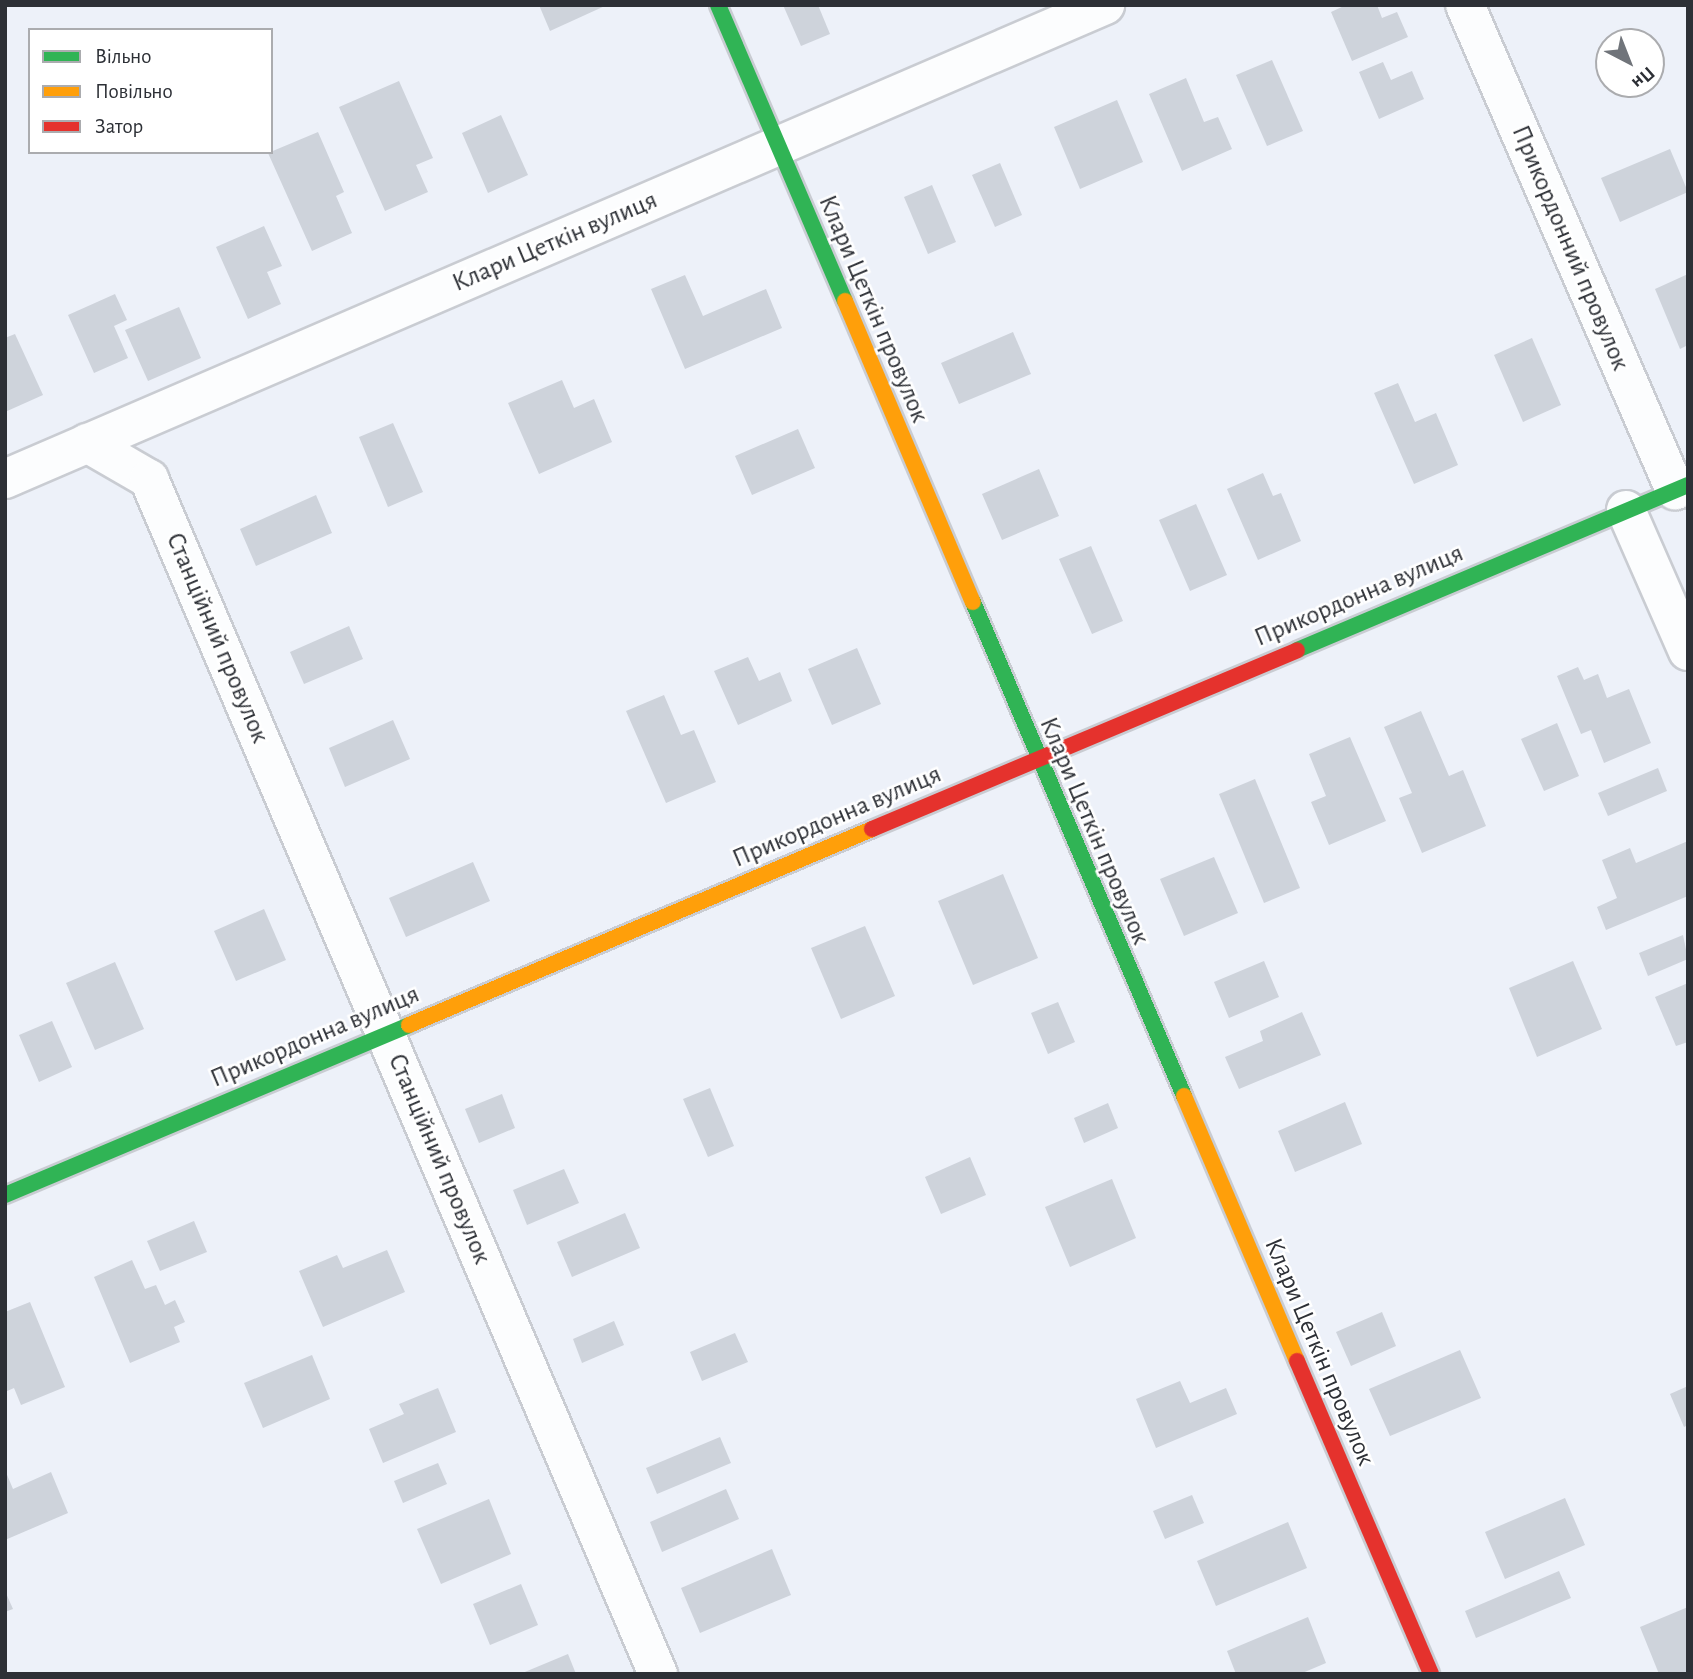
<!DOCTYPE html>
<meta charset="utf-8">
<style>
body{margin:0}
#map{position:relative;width:1693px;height:1679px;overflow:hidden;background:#edf1f9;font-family:"Alegreya Sans",sans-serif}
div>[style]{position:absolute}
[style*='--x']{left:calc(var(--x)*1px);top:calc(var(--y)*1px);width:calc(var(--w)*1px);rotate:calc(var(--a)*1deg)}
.building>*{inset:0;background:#ced3db}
.roads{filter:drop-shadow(2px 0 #c9ccd2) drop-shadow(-2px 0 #c9ccd2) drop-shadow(0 2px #c9ccd2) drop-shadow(0 -2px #c9ccd2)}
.street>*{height:38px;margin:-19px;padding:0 19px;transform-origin:19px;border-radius:19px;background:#fcfdfe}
.fast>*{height:16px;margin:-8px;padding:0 8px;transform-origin:8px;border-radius:8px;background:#30b455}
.slow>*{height:16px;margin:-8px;padding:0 8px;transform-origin:8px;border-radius:8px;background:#ff9f0a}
.jam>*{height:16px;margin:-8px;padding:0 8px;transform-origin:8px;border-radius:8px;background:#e5322d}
span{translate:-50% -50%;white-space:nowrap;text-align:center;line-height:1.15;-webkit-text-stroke:5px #fff;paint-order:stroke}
.street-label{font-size:26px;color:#2d3036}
.frame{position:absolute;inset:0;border:7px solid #2d3036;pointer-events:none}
.legend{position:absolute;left:28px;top:28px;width:245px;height:126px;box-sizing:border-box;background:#fff;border:2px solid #abacaf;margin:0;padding:9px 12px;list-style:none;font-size:21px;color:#2d3036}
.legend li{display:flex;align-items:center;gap:14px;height:35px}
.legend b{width:35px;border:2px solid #abacaf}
.north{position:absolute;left:1595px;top:28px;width:70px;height:70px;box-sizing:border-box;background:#fff;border:2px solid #abacaf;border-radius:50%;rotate:138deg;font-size:19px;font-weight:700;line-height:28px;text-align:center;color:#2d3036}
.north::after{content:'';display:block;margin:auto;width:24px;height:32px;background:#70747a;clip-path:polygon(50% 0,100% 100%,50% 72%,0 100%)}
</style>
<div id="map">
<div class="building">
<div style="clip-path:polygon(539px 5px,607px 5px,550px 31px)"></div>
<div style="clip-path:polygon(783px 5px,818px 5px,830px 34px,801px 46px)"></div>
<div style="clip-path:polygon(1346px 5px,1377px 5px,1382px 18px,1397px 12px,1408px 37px,1352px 61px,1331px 12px)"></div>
<div style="clip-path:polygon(1272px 60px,1303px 131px,1267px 146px,1236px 75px)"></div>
<div style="clip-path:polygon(1383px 62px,1391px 80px,1412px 71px,1424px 99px,1379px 119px,1359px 72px)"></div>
<div style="clip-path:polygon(1186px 78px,1204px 122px,1218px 117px,1232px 149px,1182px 171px,1149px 94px)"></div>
<div style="clip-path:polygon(399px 81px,433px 158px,416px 165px,428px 192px,385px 211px,339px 107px)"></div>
<div style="clip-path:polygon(1117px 100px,1143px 162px,1080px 189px,1054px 127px)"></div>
<div style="clip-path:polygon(501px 115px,528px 175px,488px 193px,462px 133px)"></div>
<div style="clip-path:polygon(318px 132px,344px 192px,336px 196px,352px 233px,312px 251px,268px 153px)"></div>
<div style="clip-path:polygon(1670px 149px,1688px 192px,1620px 222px,1601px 178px)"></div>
<div style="clip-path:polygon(1000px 163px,1022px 215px,995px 227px,972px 175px)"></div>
<div style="clip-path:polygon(932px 185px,956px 242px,928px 254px,904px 197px)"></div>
<div style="clip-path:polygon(264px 226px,282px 266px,267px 272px,281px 304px,248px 319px,216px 247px)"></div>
<div style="clip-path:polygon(1688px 274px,1688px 345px,1680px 349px,1655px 289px)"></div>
<div style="clip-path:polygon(685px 275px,703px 316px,766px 289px,782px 328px,685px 369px,651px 289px)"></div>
<div style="clip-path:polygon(115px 294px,127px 320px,114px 326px,128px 358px,94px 373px,68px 315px)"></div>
<div style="clip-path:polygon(179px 307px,201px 358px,148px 381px,125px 330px)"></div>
<div style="clip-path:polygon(1013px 332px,1031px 374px,959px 404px,941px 363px)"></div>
<div style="clip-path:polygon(15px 334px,43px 395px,5px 412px,5px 338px)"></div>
<div style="clip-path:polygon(1532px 338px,1561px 405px,1523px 422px,1494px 355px)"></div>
<div style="clip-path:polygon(562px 380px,574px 408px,594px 399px,612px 442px,539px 474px,508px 403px)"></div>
<div style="clip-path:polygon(1398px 383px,1415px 422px,1436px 413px,1458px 465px,1414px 484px,1374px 393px)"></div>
<div style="clip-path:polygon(393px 423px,423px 492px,388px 507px,359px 437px)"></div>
<div style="clip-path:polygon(798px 429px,815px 468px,752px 495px,735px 456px)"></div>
<div style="clip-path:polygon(1039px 469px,1059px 516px,1002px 540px,982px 494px)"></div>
<div style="clip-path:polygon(1263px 473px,1273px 496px,1281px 493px,1301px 541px,1258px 560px,1227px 489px)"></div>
<div style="clip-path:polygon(316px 495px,332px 533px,256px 566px,240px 529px)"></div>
<div style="clip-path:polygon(1196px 504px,1227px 575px,1190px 591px,1159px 520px)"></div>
<div style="clip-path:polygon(1091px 546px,1123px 621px,1092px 634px,1059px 559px)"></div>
<div style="clip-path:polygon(349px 626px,363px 659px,304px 684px,290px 652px)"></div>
<div style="clip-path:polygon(857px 648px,881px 704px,832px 725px,808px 669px)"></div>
<div style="clip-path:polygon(748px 657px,759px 681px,780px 672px,792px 701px,738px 725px,714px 671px)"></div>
<div style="clip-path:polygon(1578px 667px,1584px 680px,1598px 674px,1607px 698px,1629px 689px,1651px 743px,1604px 763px,1591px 730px,1581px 734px,1557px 676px)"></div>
<div style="clip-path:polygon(664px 695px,681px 735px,694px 730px,716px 782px,666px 803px,626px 711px)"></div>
<div style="clip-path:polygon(1421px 711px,1449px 776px,1463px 770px,1486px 826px,1422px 853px,1399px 798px,1412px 793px,1384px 727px)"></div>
<div style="clip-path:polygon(393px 720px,410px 759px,345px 787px,329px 748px)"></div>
<div style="clip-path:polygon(1557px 723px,1579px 776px,1544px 791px,1521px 739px)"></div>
<div style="clip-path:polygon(1350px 737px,1386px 821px,1329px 845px,1311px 802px,1326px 796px,1309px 754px)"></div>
<div style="clip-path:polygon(1658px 768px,1667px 791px,1608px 816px,1598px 793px)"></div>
<div style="clip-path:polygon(1255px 779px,1300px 888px,1264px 903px,1219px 794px)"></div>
<div style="clip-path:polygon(1688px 841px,1688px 896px,1606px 930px,1597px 907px,1617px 898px,1602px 860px,1630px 848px,1636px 863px)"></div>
<div style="clip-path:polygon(1214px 857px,1238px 913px,1184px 936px,1160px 879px)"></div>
<div style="clip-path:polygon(473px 862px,490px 901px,406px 937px,389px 898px)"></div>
<div style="clip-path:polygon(1003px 874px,1038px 958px,973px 985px,938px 901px)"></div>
<div style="clip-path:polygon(264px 909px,286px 960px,236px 981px,214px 931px)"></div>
<div style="clip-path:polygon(865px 926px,895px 996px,841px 1019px,811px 948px)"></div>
<div style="clip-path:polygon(1683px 935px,1688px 959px,1648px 976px,1639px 953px)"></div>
<div style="clip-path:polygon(1264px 961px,1279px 997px,1229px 1018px,1214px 982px)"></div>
<div style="clip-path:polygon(1573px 961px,1602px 1029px,1537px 1057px,1509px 988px)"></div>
<div style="clip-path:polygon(115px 962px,144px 1029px,95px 1050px,66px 983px)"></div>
<div style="clip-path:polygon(1688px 983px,1688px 1042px,1676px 1046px,1655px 997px)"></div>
<div style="clip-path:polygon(1058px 1002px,1075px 1042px,1048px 1054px,1031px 1013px)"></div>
<div style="clip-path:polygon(1302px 1012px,1321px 1055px,1239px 1089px,1225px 1057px,1263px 1041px,1260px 1031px)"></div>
<div style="clip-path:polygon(52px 1021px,72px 1067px,39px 1082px,19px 1035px)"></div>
<div style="clip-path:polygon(710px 1088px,734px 1146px,708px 1157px,683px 1099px)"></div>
<div style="clip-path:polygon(502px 1094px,515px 1128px,479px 1143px,465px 1109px)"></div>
<div style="clip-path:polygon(1345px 1102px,1362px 1144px,1295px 1172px,1278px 1131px)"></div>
<div style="clip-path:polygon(1108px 1103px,1118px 1128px,1084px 1143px,1074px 1118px)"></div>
<div style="clip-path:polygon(970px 1157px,986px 1195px,941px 1214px,925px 1177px)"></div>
<div style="clip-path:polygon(564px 1169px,579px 1203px,527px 1225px,513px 1190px)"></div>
<div style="clip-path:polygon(1112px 1179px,1136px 1238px,1070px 1267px,1045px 1207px)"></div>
<div style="clip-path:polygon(625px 1213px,640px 1248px,572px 1277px,557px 1242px)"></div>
<div style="clip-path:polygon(194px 1221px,207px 1252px,160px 1271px,147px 1241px)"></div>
<div style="clip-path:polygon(387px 1250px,405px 1292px,323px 1327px,299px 1271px,337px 1255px,343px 1268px)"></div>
<div style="clip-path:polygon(132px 1260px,145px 1289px,156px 1285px,165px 1305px,175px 1300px,185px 1322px,174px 1327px,180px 1342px,130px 1363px,94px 1277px)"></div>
<div style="clip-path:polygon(30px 1302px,65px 1387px,21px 1405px,14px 1388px,5px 1392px,5px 1312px)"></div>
<div style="clip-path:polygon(1382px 1312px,1396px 1346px,1351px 1366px,1336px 1332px)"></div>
<div style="clip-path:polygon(614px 1321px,624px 1345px,582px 1363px,573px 1339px)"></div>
<div style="clip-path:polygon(735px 1333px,748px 1362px,702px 1381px,690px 1352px)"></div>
<div style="clip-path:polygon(1460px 1350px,1481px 1398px,1390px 1436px,1369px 1389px)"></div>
<div style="clip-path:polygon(312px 1355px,330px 1399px,263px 1428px,244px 1383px)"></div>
<div style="clip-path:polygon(1180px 1381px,1190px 1403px,1226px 1388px,1237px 1414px,1156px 1448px,1136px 1399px)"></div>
<div style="clip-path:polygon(1688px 1386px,1688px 1425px,1684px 1427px,1670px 1394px)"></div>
<div style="clip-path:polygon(438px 1388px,456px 1432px,383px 1463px,369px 1429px,404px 1414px,399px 1404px)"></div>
<div style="clip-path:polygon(720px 1437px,731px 1463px,657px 1494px,646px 1468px)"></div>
<div style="clip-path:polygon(438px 1463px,447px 1484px,403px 1503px,394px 1481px)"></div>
<div style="clip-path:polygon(5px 1470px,13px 1489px,51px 1472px,68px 1513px,5px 1540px)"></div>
<div style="clip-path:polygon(726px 1489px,739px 1519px,662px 1552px,650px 1522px)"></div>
<div style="clip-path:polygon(1192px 1495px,1204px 1523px,1165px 1539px,1153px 1511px)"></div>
<div style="clip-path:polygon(1565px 1498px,1585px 1545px,1505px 1579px,1485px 1532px)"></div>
<div style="clip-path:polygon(489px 1499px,511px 1554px,441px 1584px,417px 1529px)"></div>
<div style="clip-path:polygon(1288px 1522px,1307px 1568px,1216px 1606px,1197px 1561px)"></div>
<div style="clip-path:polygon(772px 1549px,791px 1595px,700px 1633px,681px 1588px)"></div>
<div style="clip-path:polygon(1559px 1571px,1571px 1598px,1476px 1638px,1465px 1611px)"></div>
<div style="clip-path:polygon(521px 1584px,538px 1625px,490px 1645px,473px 1604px)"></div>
<div style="clip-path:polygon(5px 1591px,13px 1609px,5px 1612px)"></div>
<div style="clip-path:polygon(1688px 1607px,1688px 1674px,1659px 1674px,1640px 1627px)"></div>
<div style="clip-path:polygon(1308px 1617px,1326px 1663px,1300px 1674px,1236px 1674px,1227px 1651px)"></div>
<div style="clip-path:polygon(568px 1654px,576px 1674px,520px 1674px)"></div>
</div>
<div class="roads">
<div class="street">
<div style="--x:1465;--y:5;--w:529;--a:66.59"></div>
<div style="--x:87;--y:443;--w:72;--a:30.1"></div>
<div style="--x:149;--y:479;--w:1299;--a:66.93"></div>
<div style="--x:5;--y:479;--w:1198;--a:-23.31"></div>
<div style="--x:1626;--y:510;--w:154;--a:66.3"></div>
</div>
<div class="fast">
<div style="--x:718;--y:5;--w:322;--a:66.8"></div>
<div style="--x:973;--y:602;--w:537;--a:66.87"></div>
<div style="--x:1297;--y:650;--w:424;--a:-22.9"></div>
<div style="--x:5;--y:1195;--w:438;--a:-22.8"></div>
</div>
<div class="slow">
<div style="--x:845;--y:301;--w:327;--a:67"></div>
<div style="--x:409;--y:1025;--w:503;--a:-22.94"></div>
<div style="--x:1184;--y:1096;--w:288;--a:66.9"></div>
</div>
<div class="jam">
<div style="--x:872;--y:829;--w:461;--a:-22.8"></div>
<div style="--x:1297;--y:1361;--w:340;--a:66.8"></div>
</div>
</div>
<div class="street-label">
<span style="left:555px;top:242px;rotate:-23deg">Клари Цеткін вулиця</span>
<span style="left:1570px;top:248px;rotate:67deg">Прикордонний провулок</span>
<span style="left:873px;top:309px;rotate:67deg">Клари Цеткін провулок</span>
<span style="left:1359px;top:596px;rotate:-23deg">Прикордонна вулиця</span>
<span style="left:217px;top:638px;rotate:67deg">Станційний провулок</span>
<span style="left:837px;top:817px;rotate:-23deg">Прикордонна вулиця</span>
<span style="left:1094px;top:831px;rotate:67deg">Клари Цеткін провулок</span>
<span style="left:315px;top:1037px;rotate:-23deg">Прикордонна вулиця</span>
<span style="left:439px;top:1159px;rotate:67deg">Станційний провулок</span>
<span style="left:1319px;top:1352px;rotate:67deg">Клари Цеткін провулок</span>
</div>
<div class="frame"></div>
<ul class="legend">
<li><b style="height:9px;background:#30b455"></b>Вільно</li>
<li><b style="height:9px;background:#ff9f0a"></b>Повільно</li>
<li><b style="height:9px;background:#e5322d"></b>Затор</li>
</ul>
<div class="north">Пн</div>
</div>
